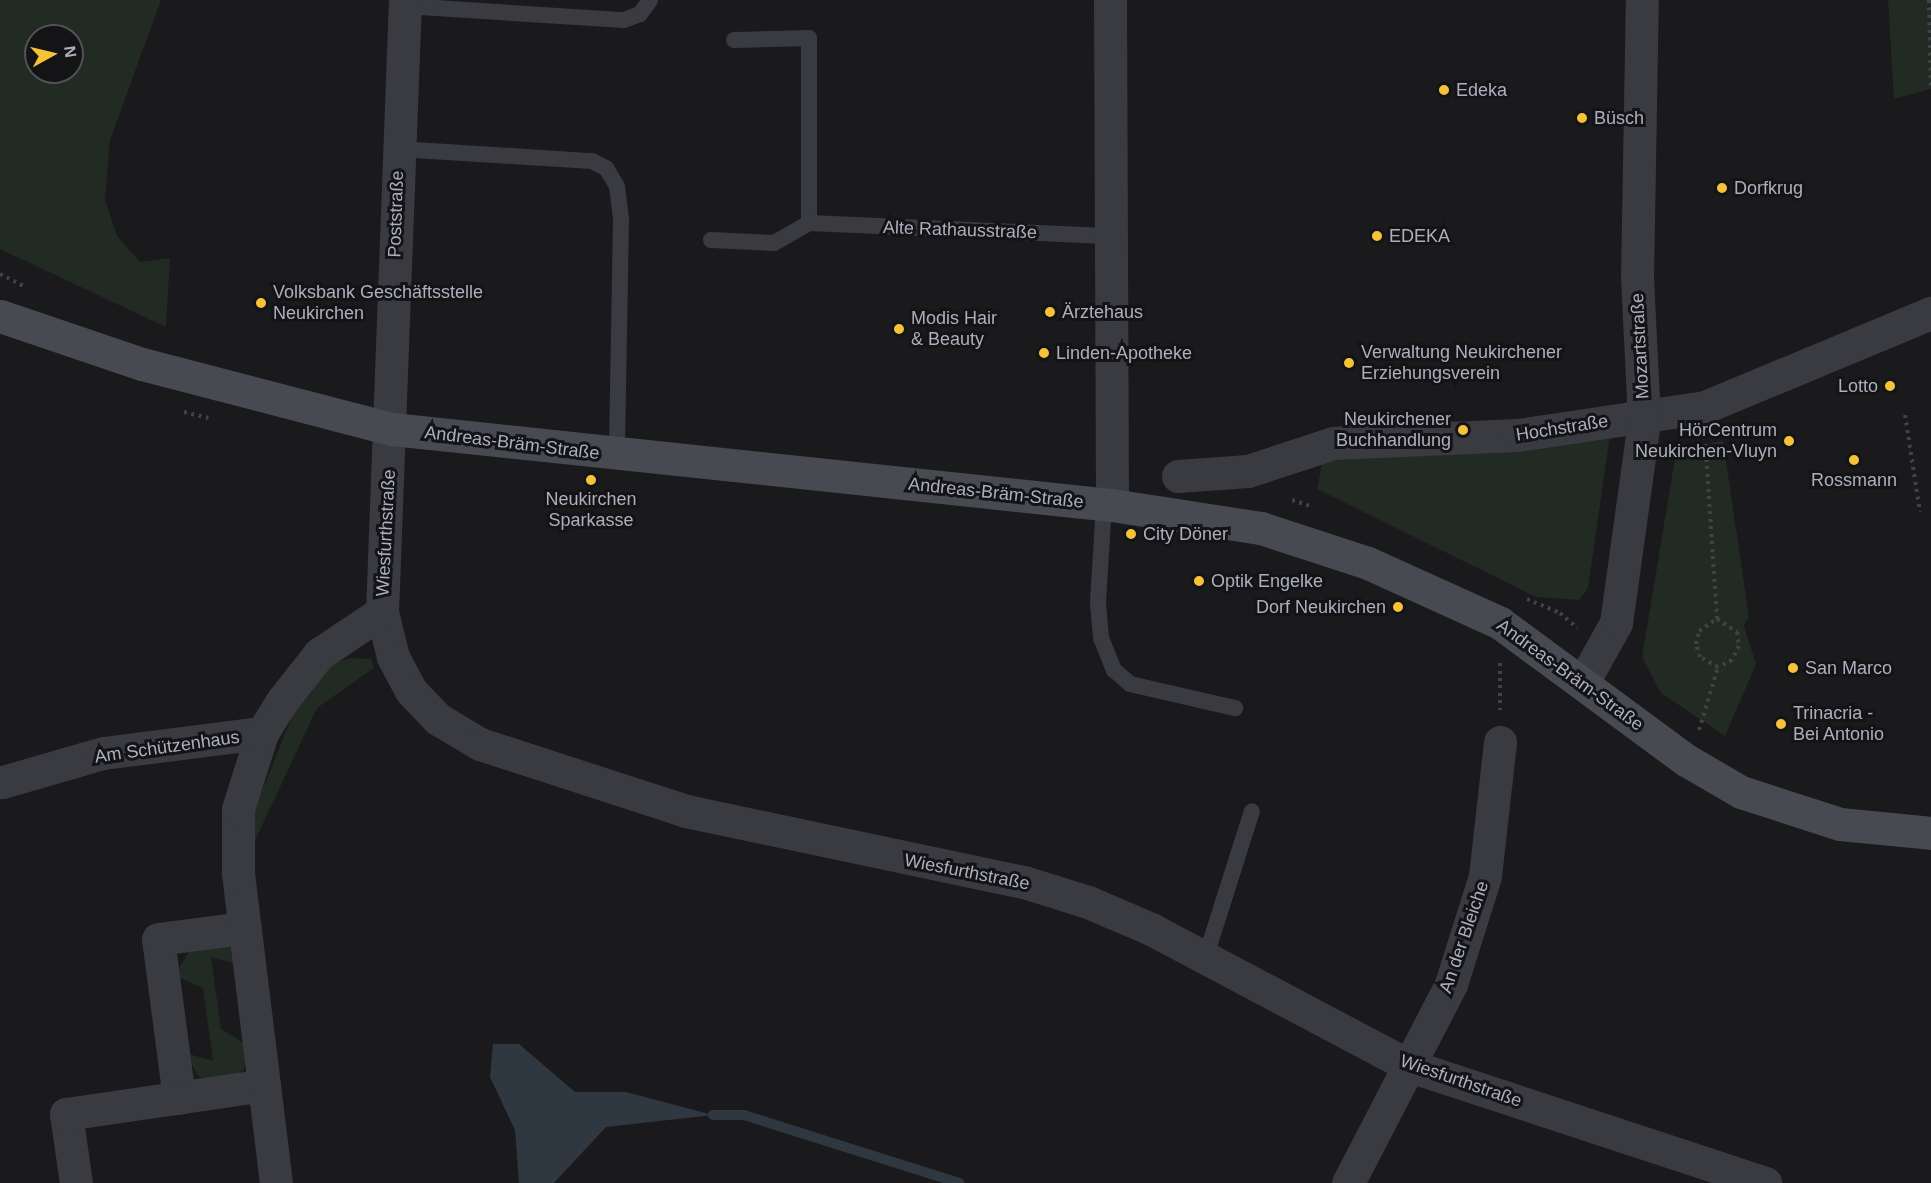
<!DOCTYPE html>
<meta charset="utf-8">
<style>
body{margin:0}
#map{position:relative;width:1931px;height:1183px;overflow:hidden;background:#1a191c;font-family:Helvetica,sans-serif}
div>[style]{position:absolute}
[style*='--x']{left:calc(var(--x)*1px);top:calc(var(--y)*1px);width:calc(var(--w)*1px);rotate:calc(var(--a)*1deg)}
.green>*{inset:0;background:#212a23}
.water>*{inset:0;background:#2f3740}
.stream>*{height:10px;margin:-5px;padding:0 5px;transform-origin:5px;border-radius:5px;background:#2f3740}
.path>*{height:4px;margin-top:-2px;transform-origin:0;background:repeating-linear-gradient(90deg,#404248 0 3px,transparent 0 7.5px)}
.lane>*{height:16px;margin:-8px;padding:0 8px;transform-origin:8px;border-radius:8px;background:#3a3b41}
.street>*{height:33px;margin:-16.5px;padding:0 16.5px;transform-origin:16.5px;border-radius:16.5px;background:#3a3b41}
.secondary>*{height:33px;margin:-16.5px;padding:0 16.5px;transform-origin:16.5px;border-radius:16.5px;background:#484a51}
.dots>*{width:16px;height:16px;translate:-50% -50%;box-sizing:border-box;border:3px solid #141417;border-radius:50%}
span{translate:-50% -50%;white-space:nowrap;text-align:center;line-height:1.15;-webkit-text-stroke:6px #141417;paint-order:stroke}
.poi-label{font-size:18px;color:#acafbc}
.left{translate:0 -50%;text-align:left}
.right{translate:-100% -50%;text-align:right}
.street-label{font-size:18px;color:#acafbc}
.north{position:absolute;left:24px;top:24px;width:60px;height:60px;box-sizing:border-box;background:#141417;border:2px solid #515259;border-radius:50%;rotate:82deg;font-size:16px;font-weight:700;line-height:24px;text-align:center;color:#acafbc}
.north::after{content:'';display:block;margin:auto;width:21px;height:27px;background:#f6c237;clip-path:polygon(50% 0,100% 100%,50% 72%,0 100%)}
</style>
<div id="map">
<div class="green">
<div style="clip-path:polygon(evenodd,0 0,161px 0,110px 140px,105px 200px,117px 236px,140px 262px,170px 258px,166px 327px,0 249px,0 0,36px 36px,72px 36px,72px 72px,36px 72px,36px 36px)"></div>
<div style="clip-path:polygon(1888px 0,1931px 0,1931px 89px,1894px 99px)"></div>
<div style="clip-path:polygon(1611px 428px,1588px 588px,1579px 600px,1536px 597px,1317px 489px,1323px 459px)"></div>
<div style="clip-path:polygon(1723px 440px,1749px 617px,1744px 626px,1756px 664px,1725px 736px,1661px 693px,1642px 657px,1676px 452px)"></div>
<div style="clip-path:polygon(350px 658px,371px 659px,374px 668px,317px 708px,252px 847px,253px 813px,296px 707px,334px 663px)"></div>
<div style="clip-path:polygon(220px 943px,236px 951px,241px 965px,211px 957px,221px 1029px,252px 1048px,243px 1071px,214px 1082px,198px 1076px,186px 1053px,213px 1061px,203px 988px,175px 976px,190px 949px)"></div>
</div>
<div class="water">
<div style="clip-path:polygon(493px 1044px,519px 1044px,575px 1092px,626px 1092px,713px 1115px,606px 1127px,554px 1183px,519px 1183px,515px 1130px,490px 1077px)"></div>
</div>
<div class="stream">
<div style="--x:713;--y:1115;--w:31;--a:0"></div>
<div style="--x:744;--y:1115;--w:226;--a:17.5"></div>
</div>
<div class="path">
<div style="--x:1929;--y:0;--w:88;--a:88.7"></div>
<div style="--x:0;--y:274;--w:30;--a:27"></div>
<div style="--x:184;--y:412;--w:25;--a:14"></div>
<div style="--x:1905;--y:415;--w:98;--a:81.2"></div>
<div style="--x:1292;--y:500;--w:19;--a:18"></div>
<div style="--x:1527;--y:599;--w:36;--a:23"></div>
<div style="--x:1560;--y:613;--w:23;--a:41"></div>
<div style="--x:1717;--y:619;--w:24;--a:33"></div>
<div style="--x:1737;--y:632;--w:14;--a:82"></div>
<div style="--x:1739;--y:646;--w:16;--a:117"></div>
<div style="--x:1732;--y:660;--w:16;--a:153"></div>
<div style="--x:1500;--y:663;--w:47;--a:90"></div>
<div style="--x:1699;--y:730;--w:66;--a:-73.2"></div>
<div style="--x:1718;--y:667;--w:21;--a:-151"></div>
<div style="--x:1700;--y:657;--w:14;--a:-107"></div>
<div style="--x:1696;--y:644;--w:13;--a:-77"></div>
<div style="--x:1699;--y:631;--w:22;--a:-34"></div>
<div style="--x:1717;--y:619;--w:180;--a:-93.8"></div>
</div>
<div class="lane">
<div style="--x:405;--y:6;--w:219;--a:3.7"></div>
<div style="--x:624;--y:20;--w:17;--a:-21"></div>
<div style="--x:640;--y:14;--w:17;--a:-54"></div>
<div style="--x:734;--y:40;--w:75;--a:-1.5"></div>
<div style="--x:809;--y:38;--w:185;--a:90"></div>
<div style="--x:809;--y:223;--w:302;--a:2.5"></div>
<div style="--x:399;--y:149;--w:193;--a:3.6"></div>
<div style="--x:592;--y:161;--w:16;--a:27"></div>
<div style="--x:606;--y:168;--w:21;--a:59"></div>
<div style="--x:617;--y:186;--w:33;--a:83"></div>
<div style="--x:621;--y:219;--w:237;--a:91"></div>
<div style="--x:711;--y:240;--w:63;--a:2.7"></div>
<div style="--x:774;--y:243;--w:40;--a:-29.7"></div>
<div style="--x:1104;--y:504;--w:99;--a:93.5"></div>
<div style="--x:1098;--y:603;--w:35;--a:85"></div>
<div style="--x:1101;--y:638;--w:35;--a:68"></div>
<div style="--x:1114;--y:670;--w:21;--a:41"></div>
<div style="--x:1130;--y:684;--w:108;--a:12.9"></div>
<div style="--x:1205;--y:959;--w:155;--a:-72.4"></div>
</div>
<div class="street">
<div style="--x:405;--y:0;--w:612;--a:92.15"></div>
<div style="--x:382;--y:612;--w:46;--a:76.3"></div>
<div style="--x:393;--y:657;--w:38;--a:62"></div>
<div style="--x:411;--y:691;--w:39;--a:46"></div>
<div style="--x:438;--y:719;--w:49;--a:30.8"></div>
<div style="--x:480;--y:744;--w:217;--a:18"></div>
<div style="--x:686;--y:811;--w:345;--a:11.9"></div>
<div style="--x:1024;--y:882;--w:67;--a:17.4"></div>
<div style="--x:1088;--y:902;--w:69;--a:23.2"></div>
<div style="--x:1151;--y:929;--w:293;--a:27.9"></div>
<div style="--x:1410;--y:1066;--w:374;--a:18.2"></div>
<div style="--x:1110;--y:0;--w:505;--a:89.77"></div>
<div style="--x:1178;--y:476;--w:70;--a:-4.1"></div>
<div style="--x:1248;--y:471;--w:89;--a:-18.2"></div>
<div style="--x:1333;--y:443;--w:185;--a:-2.5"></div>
<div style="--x:1518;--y:435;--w:189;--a:-8.5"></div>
<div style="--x:1705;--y:407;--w:245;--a:-22.6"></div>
<div style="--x:1583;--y:682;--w:68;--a:-60.8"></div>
<div style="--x:1616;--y:623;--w:205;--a:-82.1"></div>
<div style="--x:1644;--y:420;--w:142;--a:-92.8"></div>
<div style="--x:1637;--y:278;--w:278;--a:-89"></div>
<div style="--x:3;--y:782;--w:104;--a:-16.2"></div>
<div style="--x:103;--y:753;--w:160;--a:-7.2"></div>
<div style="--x:179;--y:1098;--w:160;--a:-97.5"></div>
<div style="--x:158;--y:939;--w:87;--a:-7.3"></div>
<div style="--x:76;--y:1183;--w:70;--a:-98.2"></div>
<div style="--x:66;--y:1114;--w:200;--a:-8.3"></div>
<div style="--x:276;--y:1183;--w:312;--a:-97"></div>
<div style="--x:238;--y:873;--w:64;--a:-90"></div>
<div style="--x:238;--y:809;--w:80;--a:-72.5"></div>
<div style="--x:262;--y:733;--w:38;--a:-58"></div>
<div style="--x:282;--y:701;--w:60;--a:-51.8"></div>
<div style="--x:319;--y:654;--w:76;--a:-33.7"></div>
<div style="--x:1348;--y:1183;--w:224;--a:-62.6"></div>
<div style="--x:1451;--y:984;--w:113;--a:-72.5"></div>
<div style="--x:1485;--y:876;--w:135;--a:-83.6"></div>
</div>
<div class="secondary">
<div style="--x:0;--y:316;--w:150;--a:18.7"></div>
<div style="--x:142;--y:364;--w:258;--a:14.6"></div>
<div style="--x:392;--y:429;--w:724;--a:6.03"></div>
<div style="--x:1112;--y:505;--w:151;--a:8.8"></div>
<div style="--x:1261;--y:528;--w:113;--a:18.1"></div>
<div style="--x:1368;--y:563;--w:145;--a:24.4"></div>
<div style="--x:1500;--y:623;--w:231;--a:36.4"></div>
<div style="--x:1686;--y:760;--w:64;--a:30.2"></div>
<div style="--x:1741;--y:792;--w:104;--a:17.9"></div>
<div style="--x:1840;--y:824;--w:91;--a:5.6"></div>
</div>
<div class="dots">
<div style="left:1444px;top:90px;background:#f6c237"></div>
<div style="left:1582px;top:118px;background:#f6c237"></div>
<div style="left:1722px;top:188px;background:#f6c237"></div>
<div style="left:1377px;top:236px;background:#f6c237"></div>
<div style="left:261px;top:303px;background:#f6c237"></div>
<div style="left:1050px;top:312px;background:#f6c237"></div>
<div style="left:899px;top:329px;background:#f6c237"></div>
<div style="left:1044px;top:353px;background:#f6c237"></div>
<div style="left:1349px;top:363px;background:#f6c237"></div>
<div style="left:1890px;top:386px;background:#f6c237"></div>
<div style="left:1463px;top:430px;background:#f6c237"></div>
<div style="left:1789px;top:441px;background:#f6c237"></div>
<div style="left:1854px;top:460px;background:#f6c237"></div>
<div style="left:591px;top:480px;background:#f6c237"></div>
<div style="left:1131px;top:534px;background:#f6c237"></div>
<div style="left:1199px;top:581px;background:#f6c237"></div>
<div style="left:1398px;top:607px;background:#f6c237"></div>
<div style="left:1793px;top:668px;background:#f6c237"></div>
<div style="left:1781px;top:724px;background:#f6c237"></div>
</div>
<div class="poi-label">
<span class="left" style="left:1456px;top:90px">Edeka</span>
<span class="left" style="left:1594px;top:118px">Büsch</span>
<span class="left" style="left:1734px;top:188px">Dorfkrug</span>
<span class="left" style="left:1389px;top:236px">EDEKA</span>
<span class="left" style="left:273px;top:303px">Volksbank Geschäftsstelle<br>Neukirchen</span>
<span class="left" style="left:1062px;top:312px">Ärztehaus</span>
<span class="left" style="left:911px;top:329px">Modis Hair<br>&amp; Beauty</span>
<span class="left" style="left:1056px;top:353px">Linden-Apotheke</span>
<span class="left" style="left:1361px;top:363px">Verwaltung Neukirchener<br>Erziehungsverein</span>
<span class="right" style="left:1878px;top:386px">Lotto</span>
<span class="right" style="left:1451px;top:430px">Neukirchener<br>Buchhandlung</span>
<span class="right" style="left:1777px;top:441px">HörCentrum<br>Neukirchen-Vluyn</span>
<span style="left:1854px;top:480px">Rossmann</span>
<span style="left:591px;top:510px">Neukirchen<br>Sparkasse</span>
<span class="left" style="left:1143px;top:534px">City Döner</span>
<span class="left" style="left:1211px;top:581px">Optik Engelke</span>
<span class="right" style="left:1386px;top:607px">Dorf Neukirchen</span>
<span class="left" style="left:1805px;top:668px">San Marco</span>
<span class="left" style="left:1793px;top:724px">Trinacria -<br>Bei Antonio</span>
</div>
<div class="street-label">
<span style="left:396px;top:214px;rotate:-88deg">Poststraße</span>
<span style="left:960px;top:230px;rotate:2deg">Alte Rathausstraße</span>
<span style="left:1640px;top:346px;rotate:-93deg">Mozartstraße</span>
<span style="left:1562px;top:428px;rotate:-9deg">Hochstraße</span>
<span style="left:512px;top:443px;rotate:7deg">Andreas-Bräm-Straße</span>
<span style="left:996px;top:493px;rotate:6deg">Andreas-Bräm-Straße</span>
<span style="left:386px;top:533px;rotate:-87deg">Wiesfurthstraße</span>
<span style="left:1570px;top:675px;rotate:36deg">Andreas-Bräm-Straße</span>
<span style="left:167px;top:747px;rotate:-8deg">Am Schützenhaus</span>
<span style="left:967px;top:872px;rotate:11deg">Wiesfurthstraße</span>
<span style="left:1464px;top:937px;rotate:-71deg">An der Bleiche</span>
<span style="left:1461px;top:1081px;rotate:19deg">Wiesfurthstraße</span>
</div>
<div class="north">N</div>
</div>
